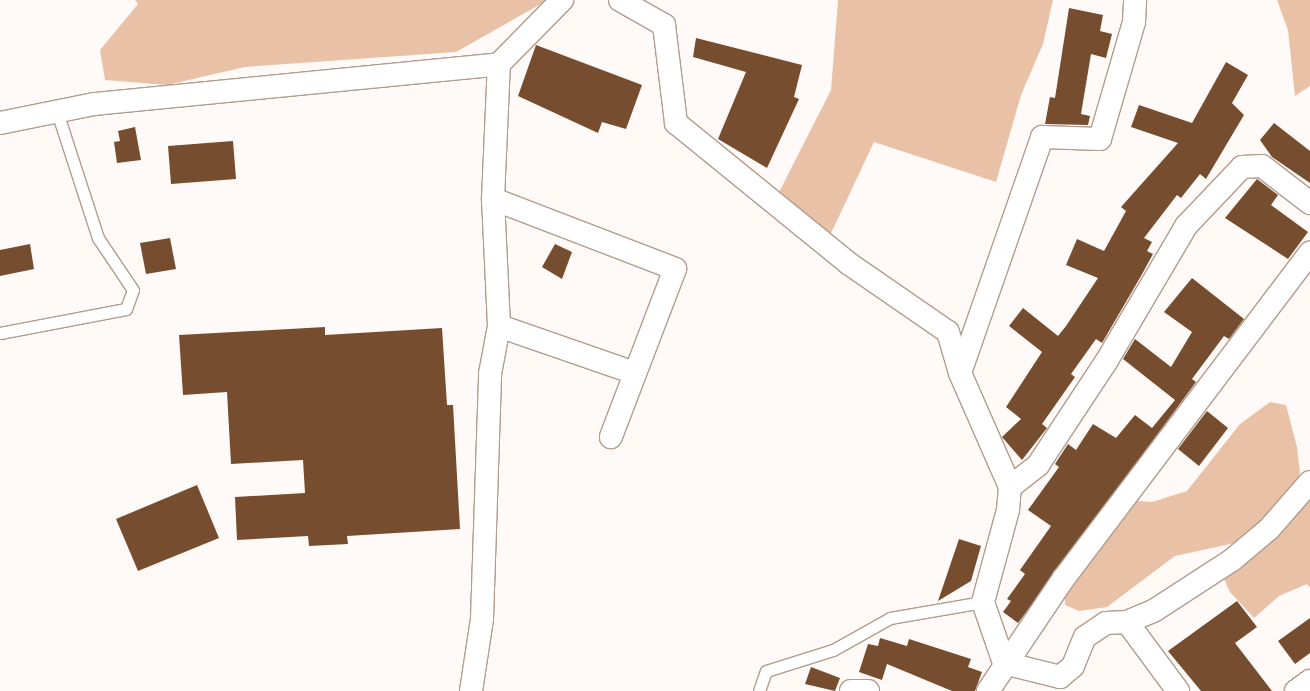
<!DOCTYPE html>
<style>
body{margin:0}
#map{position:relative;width:1310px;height:691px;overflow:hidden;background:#fffaf7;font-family:Inter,sans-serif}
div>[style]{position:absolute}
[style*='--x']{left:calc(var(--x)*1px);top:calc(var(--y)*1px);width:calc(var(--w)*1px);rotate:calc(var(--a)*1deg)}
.green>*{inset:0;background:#e9c1a7}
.building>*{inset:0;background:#774d30}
.roads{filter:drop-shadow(1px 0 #b29c8e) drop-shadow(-1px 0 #b29c8e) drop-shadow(0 1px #b29c8e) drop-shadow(0 -1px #b29c8e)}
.service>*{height:11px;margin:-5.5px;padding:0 5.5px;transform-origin:5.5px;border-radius:5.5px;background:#fff}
.minor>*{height:22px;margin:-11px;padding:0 11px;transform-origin:11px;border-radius:11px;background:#fff}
span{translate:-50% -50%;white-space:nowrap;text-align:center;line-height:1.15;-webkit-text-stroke:5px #fff;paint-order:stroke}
</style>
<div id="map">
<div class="green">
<div style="clip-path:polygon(135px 0,548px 0,456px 52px,245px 67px,167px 85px,105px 80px,100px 50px,138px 4px)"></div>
<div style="clip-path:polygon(838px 0,1053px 0,1043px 44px,1021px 95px,996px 182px,874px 142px,825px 246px,773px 204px,831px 90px)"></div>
<div style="clip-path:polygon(1277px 0,1310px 0,1310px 86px,1295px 96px,1288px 30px)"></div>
<div style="clip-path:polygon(1270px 402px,1286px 405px,1297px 447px,1300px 473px,1288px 498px,1310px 478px,1310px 588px,1307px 584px,1279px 596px,1254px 618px,1230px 592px,1219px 568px,1244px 541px,1175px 556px,1107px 607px,1079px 611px,1065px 605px,1064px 578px,1125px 500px,1152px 502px,1187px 491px,1240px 424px)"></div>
</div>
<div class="building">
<div style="clip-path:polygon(1069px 8px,1103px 15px,1100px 31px,1112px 34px,1106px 58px,1091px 54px,1081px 114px,1090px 116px,1088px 125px,1045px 124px,1050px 97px,1055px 98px)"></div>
<div style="clip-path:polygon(696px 38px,802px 65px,794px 97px,799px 99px,767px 168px,718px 139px,746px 72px,693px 57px)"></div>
<div style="clip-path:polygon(536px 45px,642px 85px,626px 129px,602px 122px,598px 133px,518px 96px)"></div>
<div style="clip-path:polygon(1226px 62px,1248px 75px,1232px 103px,1244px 115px,1206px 179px,1200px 174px,1181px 198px,1177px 195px,1144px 238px,1152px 242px,1147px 251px,1153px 254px,1141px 276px,1102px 343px,1096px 339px,1071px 374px,1075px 377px,1042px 424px,1047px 428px,1022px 460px,1002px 437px,1021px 419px,1006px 407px,1042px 352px,1009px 326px,1023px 308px,1058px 336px,1066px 326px,1098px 278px,1066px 265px,1077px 239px,1104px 251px,1126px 211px,1121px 207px,1178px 143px,1131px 127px,1139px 105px,1192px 123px)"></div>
<div style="clip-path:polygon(1274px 123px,1310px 151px,1310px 183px,1272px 157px,1260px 140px)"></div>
<div style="clip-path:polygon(135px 127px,141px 160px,117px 163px,114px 142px,120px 141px,118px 131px)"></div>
<div style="clip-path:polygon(233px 141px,236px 179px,171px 184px,168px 146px)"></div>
<div style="clip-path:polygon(1257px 179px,1278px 195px,1271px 205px,1308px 232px,1288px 259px,1225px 218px)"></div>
<div style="clip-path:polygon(170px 238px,176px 269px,146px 274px,140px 243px)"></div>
<div style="clip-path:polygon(30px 244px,34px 269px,0 276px,0 250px)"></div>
<div style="clip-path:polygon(555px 244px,572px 252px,562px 279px,542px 267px)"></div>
<div style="clip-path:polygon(1192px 278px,1244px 319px,1229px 339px,1224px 336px,1192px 379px,1196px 382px,1018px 623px,1003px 612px,1011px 601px,1007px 599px,1025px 574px,1020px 570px,1051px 526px,1028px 510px,1059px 467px,1055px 464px,1068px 444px,1076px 450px,1093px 424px,1116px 438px,1135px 415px,1152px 428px,1175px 400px,1123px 359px,1135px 339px,1171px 367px,1192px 332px,1164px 312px)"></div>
<div style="clip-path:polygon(325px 327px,325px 335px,442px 328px,447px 405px,453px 405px,460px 529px,347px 536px,348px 544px,309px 546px,308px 536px,237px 540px,235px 497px,305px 493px,303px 460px,231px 464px,227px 392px,183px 395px,179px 335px)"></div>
<div style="clip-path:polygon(1207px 411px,1228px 428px,1199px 466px,1178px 449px)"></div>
<div style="clip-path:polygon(197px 485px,219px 538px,138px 571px,116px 519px)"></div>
<div style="clip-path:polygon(959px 539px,981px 546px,971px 581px,938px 601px)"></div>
<div style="clip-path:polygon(1237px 601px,1257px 627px,1235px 643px,1272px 691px,1201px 691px,1168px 651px)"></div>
<div style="clip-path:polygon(1310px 618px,1310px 653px,1295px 664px,1278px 641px)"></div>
<div style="clip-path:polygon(880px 638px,907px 646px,909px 639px,971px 659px,968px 667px,982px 672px,975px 691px,952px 691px,887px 664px,882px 680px,859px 672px,868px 644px,878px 646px)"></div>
<div style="clip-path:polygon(811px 667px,840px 678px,835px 691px,805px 684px)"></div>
</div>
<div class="roads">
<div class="service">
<div style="--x:0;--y:333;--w:128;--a:-10.8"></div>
<div style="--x:126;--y:309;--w:20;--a:-70"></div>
<div style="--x:133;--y:290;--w:63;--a:-123.9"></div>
<div style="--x:98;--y:238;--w:133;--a:-108"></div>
<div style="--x:759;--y:691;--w:21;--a:-71"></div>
<div style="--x:766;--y:671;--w:70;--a:-17.4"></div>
<div style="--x:833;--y:650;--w:65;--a:-29.3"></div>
<div style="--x:890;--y:618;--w:94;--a:-9.8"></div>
</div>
<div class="minor">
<div style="--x:620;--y:0;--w:51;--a:29.6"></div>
<div style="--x:664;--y:25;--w:99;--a:83"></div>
<div style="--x:676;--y:123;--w:222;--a:39.1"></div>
<div style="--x:848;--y:263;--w:121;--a:34.6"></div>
<div style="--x:948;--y:332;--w:43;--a:73.7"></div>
<div style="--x:960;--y:373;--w:124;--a:66.3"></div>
<div style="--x:1010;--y:487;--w:23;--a:95"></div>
<div style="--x:1008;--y:510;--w:95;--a:105.2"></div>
<div style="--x:983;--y:602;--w:65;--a:71"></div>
<div style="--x:1004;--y:663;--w:58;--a:14"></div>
<div style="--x:1060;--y:677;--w:17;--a:-40"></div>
<div style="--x:1073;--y:666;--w:31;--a:-68"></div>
<div style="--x:1085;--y:637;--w:25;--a:-34"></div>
<div style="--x:1106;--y:623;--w:21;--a:-3"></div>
<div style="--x:1127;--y:622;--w:30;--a:-23"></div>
<div style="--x:1155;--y:610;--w:92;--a:-33"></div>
<div style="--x:1232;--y:560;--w:48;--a:-40"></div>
<div style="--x:1269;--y:529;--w:62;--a:-48.9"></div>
<div style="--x:0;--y:123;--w:96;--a:-11.4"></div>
<div style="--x:94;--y:104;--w:407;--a:-5.6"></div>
<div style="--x:499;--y:64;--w:90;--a:-45.5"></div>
<div style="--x:493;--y:199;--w:195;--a:21"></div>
<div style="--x:675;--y:269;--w:180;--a:110.9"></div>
<div style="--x:499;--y:326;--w:144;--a:19.1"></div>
<div style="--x:960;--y:373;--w:250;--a:-70.8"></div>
<div style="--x:1042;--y:137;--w:58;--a:2"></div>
<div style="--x:1100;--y:139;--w:122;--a:-73.8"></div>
<div style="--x:1134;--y:22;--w:22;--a:-87"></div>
<div style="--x:1010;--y:487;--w:36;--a:-38"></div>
<div style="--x:1038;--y:465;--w:123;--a:-56.6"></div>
<div style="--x:1106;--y:362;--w:158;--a:-59.5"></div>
<div style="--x:1186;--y:226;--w:81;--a:-46.5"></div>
<div style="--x:1242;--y:167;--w:20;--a:-3"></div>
<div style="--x:1262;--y:166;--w:61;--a:37.6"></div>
<div style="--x:1127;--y:622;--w:86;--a:53.5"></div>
<div style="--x:471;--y:691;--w:73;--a:-81.3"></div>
<div style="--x:482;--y:619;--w:245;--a:-88.1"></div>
<div style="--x:490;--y:374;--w:49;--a:-79.4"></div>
<div style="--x:499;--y:326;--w:127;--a:-92.7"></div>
<div style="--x:493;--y:199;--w:135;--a:-87.5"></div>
<div style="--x:851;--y:691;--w:17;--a:0"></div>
<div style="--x:988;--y:691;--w:136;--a:-56.1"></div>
<div style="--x:1064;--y:578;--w:408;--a:-52.9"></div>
<div style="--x:1296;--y:691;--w:17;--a:-36"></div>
</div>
</div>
</div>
